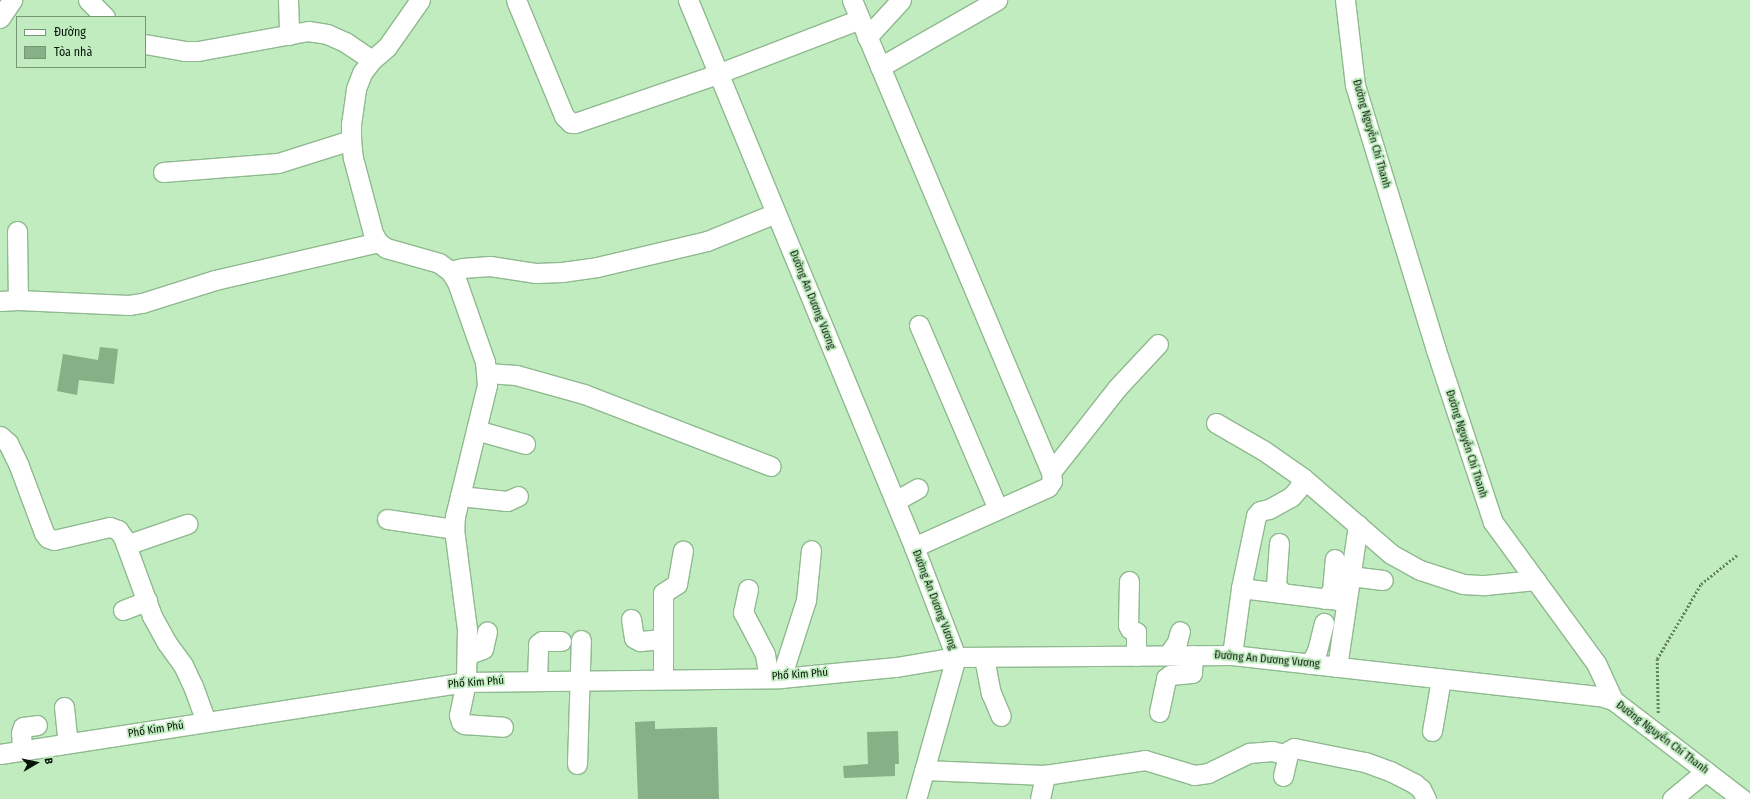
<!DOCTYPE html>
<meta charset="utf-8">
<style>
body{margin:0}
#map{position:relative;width:1750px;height:799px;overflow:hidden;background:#c0ecbf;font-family:"Fira Sans Condensed",sans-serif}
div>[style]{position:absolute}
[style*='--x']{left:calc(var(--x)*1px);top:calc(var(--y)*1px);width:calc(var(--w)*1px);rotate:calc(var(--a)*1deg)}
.building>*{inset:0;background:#86b085}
.path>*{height:2.5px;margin-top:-1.25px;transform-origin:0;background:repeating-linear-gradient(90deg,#658364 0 2px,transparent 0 4px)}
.roads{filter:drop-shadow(1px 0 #8fb98e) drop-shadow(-1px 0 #8fb98e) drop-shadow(0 1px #8fb98e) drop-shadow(0 -1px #8fb98e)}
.minor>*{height:19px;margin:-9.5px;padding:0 9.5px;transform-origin:9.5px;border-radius:9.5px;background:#fff}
span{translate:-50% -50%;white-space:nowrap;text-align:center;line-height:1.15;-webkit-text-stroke:3.5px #c0ecbf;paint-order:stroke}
.street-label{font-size:11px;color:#061606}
.legend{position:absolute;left:16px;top:16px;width:130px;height:52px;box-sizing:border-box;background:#c0ecbf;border:1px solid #769675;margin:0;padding:5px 7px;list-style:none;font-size:12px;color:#061606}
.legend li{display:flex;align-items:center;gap:8px;height:20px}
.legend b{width:20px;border:1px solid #769675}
.north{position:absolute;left:16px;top:743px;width:40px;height:40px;-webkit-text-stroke:3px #c0ecbf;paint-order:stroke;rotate:81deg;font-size:11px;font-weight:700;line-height:16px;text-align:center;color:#061606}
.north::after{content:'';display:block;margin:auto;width:14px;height:18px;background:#061606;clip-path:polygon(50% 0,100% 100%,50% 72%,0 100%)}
</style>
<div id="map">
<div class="building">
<div style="clip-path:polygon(100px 347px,118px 349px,114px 384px,79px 380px,77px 395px,57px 391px,63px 354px,98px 360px)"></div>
<div style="clip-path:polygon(655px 721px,655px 729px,717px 727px,719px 799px,638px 799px,635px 722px)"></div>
<div style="clip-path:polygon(898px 731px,899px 764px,895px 764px,895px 776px,844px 778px,843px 766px,868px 764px,867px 732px)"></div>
</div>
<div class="path">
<div style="--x:1658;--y:713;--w:54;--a:-91.1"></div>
<div style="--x:1657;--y:659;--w:87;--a:-59.6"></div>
<div style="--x:1701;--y:584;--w:46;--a:-38.9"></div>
</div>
<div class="roads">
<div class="minor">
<div style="--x:88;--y:0;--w:24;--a:45"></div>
<div style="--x:288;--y:0;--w:35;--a:88"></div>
<div style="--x:420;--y:0;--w:57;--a:125.1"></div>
<div style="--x:387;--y:47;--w:20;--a:139"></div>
<div style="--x:372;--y:60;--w:16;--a:128"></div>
<div style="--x:362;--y:73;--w:17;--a:111"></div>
<div style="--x:356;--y:89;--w:35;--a:98"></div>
<div style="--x:351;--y:124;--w:16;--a:90"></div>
<div style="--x:351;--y:140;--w:18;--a:84"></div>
<div style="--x:353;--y:158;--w:78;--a:75.1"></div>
<div style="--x:373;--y:233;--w:10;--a:61"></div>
<div style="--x:378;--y:242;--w:10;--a:37"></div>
<div style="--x:386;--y:248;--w:55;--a:15.8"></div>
<div style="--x:439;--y:263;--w:14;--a:36"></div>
<div style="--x:450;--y:271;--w:13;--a:58"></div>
<div style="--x:457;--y:282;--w:85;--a:70.7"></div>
<div style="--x:485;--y:362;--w:23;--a:85"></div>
<div style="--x:487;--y:385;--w:135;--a:103.7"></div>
<div style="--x:455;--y:516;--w:13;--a:94"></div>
<div style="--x:454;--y:529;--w:101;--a:82.6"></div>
<div style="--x:467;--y:629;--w:53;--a:91.1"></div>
<div style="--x:466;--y:682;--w:34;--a:102"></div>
<div style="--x:459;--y:715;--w:7;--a:74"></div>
<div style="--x:461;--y:722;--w:4;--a:34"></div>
<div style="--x:464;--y:724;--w:39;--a:4"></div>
<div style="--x:516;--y:0;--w:126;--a:67.5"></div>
<div style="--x:564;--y:116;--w:10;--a:45"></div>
<div style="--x:571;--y:123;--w:4;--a:0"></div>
<div style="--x:575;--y:123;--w:150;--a:-19"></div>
<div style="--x:717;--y:74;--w:153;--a:-21"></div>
<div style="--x:688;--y:0;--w:592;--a:67.55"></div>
<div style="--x:914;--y:547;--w:118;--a:69.1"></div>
<div style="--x:956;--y:657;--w:276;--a:-0.4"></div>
<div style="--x:1232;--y:655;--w:370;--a:6.4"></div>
<div style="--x:1600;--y:696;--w:14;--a:17"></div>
<div style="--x:852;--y:0;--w:512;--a:67.14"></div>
<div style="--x:1051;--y:472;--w:9;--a:84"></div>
<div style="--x:1052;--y:481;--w:7;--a:124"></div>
<div style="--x:1048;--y:487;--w:147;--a:155.9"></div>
<div style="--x:1345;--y:0;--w:86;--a:83.3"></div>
<div style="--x:1355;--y:85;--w:277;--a:73"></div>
<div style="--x:1436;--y:350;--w:181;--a:71.7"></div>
<div style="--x:1493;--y:522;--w:175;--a:53.9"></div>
<div style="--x:1596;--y:663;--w:41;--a:65.3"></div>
<div style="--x:1613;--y:700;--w:163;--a:37.5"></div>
<div style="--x:0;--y:18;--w:22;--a:-56"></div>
<div style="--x:867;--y:37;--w:50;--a:-47.4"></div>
<div style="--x:145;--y:44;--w:40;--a:10"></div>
<div style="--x:184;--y:51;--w:14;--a:0"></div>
<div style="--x:198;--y:51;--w:112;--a:-10.3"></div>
<div style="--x:308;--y:31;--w:19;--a:9"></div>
<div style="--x:327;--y:34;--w:20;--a:24"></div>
<div style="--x:345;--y:42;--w:32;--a:34"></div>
<div style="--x:880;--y:67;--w:135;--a:-29.8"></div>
<div style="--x:163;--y:172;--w:115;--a:-4.5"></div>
<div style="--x:278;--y:163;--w:77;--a:-17.5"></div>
<div style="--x:17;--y:231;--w:69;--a:89.2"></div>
<div style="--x:450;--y:271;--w:12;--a:-14"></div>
<div style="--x:462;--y:268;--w:28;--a:-4"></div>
<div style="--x:490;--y:266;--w:47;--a:8.7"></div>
<div style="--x:536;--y:273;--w:26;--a:-2"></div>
<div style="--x:562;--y:272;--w:35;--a:-8"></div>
<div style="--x:597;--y:267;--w:113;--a:-13.3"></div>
<div style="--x:707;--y:241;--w:74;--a:-22.1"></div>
<div style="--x:0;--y:301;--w:18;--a:-3"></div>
<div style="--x:18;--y:300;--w:111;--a:2.6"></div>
<div style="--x:129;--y:305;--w:13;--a:-9"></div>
<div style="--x:142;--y:303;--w:77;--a:-17.5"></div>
<div style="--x:215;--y:280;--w:167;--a:-13.1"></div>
<div style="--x:919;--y:325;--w:200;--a:66.8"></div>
<div style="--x:487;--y:373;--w:29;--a:4"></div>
<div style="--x:516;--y:375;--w:71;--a:15.6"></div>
<div style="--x:584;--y:394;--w:200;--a:21.1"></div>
<div style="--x:1216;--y:423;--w:54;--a:29.9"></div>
<div style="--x:1263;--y:450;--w:49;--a:35"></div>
<div style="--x:1303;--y:478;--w:116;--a:40.8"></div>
<div style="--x:1391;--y:554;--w:33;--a:29"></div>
<div style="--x:1420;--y:570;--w:45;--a:18"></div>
<div style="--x:1463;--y:584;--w:22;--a:3"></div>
<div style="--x:1485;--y:585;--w:51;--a:-5.6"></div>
<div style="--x:476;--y:430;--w:51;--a:15.9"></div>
<div style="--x:0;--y:436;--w:11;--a:41"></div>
<div style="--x:8;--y:443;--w:25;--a:64"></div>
<div style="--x:19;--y:466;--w:72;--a:69.5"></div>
<div style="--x:44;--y:533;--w:6;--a:51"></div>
<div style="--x:48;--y:538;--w:6;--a:18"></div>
<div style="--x:54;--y:540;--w:57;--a:-13.1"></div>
<div style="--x:110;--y:527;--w:9;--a:21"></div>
<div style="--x:118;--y:530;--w:9;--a:54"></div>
<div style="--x:123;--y:537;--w:84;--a:69.8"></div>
<div style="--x:152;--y:616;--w:31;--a:61"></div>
<div style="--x:167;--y:643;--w:27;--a:54"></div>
<div style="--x:183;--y:665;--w:23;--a:65"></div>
<div style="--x:193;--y:686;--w:38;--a:70"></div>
<div style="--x:1051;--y:472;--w:107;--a:-51.8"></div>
<div style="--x:1117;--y:388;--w:60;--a:-47"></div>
<div style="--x:460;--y:496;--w:47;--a:6.1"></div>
<div style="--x:507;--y:501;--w:12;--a:-24"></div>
<div style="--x:895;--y:501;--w:26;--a:-29"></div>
<div style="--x:387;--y:519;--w:68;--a:8.5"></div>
<div style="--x:1279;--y:543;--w:42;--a:94.1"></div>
<div style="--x:1276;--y:585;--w:10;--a:53"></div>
<div style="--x:126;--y:545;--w:65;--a:-19"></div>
<div style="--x:1350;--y:576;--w:33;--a:7"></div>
<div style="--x:1129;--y:581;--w:44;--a:91.3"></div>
<div style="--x:1128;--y:625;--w:4;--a:63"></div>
<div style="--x:1130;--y:629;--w:7;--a:27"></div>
<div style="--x:1136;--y:632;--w:24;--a:90"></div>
<div style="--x:1241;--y:588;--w:106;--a:7.1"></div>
<div style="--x:748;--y:589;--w:24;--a:102"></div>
<div style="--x:743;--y:612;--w:47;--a:62.4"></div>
<div style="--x:765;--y:654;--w:24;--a:81"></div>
<div style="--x:1324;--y:599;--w:11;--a:-45"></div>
<div style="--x:1332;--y:591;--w:32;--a:-85"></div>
<div style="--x:123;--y:610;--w:26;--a:-21"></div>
<div style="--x:631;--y:619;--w:19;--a:81"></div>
<div style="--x:634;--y:638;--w:7;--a:27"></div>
<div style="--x:640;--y:641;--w:23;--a:-5"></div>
<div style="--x:467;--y:655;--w:17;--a:-21"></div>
<div style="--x:483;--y:649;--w:18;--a:-77"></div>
<div style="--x:1168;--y:655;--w:16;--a:-55"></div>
<div style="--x:1177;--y:642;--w:11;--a:-75"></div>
<div style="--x:1232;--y:655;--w:68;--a:-82.3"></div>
<div style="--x:1241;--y:588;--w:74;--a:-78.2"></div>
<div style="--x:1256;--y:516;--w:6;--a:-51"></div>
<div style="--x:1260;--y:511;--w:9;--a:-13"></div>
<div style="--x:1269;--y:509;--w:25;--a:-29"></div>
<div style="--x:1291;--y:497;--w:11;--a:-49"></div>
<div style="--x:1298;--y:489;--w:12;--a:-66"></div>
<div style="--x:984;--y:658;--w:36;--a:79"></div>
<div style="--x:991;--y:693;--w:25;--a:67"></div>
<div style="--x:1310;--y:664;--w:15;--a:-62"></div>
<div style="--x:1317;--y:651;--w:29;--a:-76"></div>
<div style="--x:1337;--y:667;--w:144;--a:-81.6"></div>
<div style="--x:781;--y:678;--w:82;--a:-72.2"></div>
<div style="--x:806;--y:600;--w:50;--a:-84.3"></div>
<div style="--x:663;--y:679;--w:86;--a:-90"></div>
<div style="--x:663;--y:593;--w:17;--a:-33"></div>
<div style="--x:677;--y:584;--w:34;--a:-80"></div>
<div style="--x:537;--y:680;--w:36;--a:-88"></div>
<div style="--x:538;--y:644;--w:5;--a:-37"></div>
<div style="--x:542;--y:641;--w:19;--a:0"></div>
<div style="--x:64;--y:707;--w:36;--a:84"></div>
<div style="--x:1159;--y:712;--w:35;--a:-78"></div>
<div style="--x:1166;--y:678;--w:5;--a:-37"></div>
<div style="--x:1170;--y:675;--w:22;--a:-5"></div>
<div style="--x:1192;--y:673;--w:18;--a:-87"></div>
<div style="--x:1432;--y:731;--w:53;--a:-80.2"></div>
<div style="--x:22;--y:750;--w:17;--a:-93"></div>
<div style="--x:21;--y:733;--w:6;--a:-72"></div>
<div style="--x:23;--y:727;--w:14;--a:-8"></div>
<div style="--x:0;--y:754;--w:472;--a:-8.8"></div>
<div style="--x:466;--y:682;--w:315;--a:-0.7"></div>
<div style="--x:781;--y:678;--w:116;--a:-5.5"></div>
<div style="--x:896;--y:667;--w:61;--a:-9.5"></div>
<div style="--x:956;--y:657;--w:148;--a:105.7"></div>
<div style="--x:577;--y:764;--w:124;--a:-88.2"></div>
<div style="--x:924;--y:770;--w:121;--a:2.4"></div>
<div style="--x:1045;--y:775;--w:101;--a:-8.5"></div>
<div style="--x:1145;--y:760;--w:51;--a:17"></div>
<div style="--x:1194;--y:775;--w:14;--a:-8"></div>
<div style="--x:1208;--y:773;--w:46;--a:-26"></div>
<div style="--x:1249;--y:753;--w:23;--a:-5"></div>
<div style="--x:1272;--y:751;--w:16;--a:14"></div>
<div style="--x:1283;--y:776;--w:26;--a:-77"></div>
<div style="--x:1289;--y:751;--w:6;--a:-31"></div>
<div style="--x:1294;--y:748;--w:72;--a:11.2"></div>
<div style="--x:1365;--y:762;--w:27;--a:20"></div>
<div style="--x:1390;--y:771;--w:28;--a:27"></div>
<div style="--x:1415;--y:784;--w:8;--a:40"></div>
<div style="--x:1421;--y:789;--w:11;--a:63"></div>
<div style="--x:1040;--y:799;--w:25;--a:-78"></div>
<div style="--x:1672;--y:799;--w:44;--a:-39.5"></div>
</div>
</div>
<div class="street-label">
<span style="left:1371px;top:134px;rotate:74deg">Đường Nguyễn Chí Thanh</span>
<span style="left:812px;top:300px;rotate:68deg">Đường An Dương Vương</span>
<span style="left:1466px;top:444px;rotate:72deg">Đường Nguyễn Chí Thanh</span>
<span style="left:934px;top:600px;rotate:69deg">Đường An Dương Vương</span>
<span style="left:1267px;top:660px;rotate:5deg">Đường An Dương Vương</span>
<span style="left:800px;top:675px;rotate:-4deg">Phố Kim Phú</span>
<span style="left:476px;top:683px;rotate:-4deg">Phố Kim Phú</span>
<span style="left:156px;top:730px;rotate:-9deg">Phố Kim Phú</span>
<span style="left:1662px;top:738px;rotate:37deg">Đường Nguyễn Chí Thanh</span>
</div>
<ul class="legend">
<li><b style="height:5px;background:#fff"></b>Đường</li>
<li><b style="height:11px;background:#86b085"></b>Tòa nhà</li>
</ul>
<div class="north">B</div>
</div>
